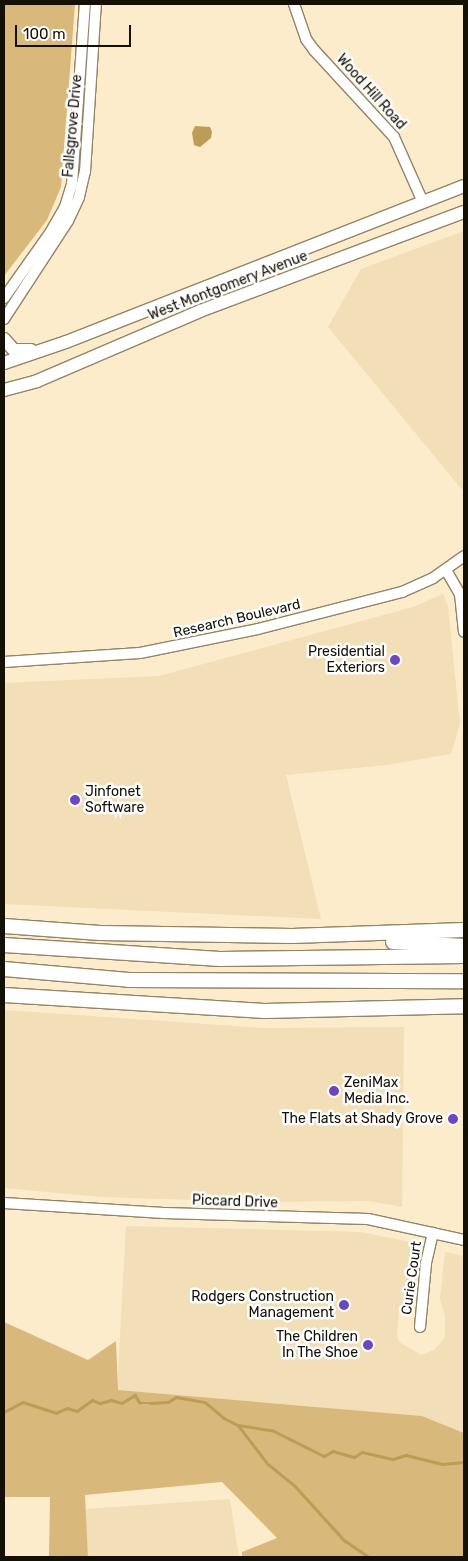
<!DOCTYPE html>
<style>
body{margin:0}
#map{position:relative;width:468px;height:1561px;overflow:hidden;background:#fceccb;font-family:Rubik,sans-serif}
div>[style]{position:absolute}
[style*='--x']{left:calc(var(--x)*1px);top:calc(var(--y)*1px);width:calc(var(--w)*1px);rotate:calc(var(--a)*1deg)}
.built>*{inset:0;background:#f2deb7}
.green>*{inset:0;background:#d8b97b}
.water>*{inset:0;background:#bd9c56}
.stream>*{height:2.5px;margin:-1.25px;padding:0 1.25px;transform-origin:1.25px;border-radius:1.25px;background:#bd9c56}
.roads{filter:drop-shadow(1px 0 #938466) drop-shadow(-1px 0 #938466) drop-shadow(0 1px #938466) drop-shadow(0 -1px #938466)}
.minor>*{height:10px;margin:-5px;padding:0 5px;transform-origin:5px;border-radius:5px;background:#fff}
.major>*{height:12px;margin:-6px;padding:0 6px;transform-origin:6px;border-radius:6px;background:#fff}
.highway>*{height:14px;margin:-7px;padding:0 7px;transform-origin:7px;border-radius:7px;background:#fff}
.dots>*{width:14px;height:14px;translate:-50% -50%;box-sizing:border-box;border:2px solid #fff;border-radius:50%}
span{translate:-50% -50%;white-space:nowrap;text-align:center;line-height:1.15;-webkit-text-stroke:5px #fff;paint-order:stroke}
.street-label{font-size:14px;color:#151005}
.poi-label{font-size:14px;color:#151005}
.right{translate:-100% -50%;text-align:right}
.left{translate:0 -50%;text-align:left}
.frame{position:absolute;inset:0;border:5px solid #151005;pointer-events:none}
.scale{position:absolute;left:15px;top:25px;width:116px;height:22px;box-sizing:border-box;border:2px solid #151005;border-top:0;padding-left:6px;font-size:15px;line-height:18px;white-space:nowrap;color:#151005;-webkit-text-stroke:4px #fff;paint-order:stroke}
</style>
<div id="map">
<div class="built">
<div style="clip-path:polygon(464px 231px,464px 492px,328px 327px,361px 269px)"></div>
<div style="clip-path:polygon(443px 594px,448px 606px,460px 724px,451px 754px,386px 765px,286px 775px,321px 919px,4px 904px,4px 683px,159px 676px,413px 607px)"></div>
<div style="clip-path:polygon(4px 1010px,264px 1028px,404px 1027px,402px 1207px,369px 1201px,254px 1202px,101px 1197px,4px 1188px)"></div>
<div style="clip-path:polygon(126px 1226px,360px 1232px,416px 1243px,406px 1306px,399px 1313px,397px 1334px,399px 1342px,421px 1355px,434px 1350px,445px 1337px,445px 1317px,440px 1299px,445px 1252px,464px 1256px,464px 1433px,422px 1416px,117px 1390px)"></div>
<div style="clip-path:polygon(230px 1499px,239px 1557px,88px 1557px,85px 1509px)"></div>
</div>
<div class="green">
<div style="clip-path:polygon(4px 4px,75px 4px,61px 187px,47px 220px,4px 276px)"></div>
<div style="clip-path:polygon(4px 1322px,88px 1360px,116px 1341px,118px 1390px,422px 1416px,464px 1433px,464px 1557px,242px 1557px,242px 1552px,277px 1538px,222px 1482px,85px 1495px,88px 1557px,49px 1557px,50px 1497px,4px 1497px)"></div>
</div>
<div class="water">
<div style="clip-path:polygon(195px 126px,210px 127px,212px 132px,211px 138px,200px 147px,194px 145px,192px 133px)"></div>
</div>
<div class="stream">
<div style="--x:4;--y:1412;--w:21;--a:-28"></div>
<div style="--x:23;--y:1402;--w:35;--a:18"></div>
<div style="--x:56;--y:1413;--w:12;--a:-24"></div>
<div style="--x:67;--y:1408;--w:10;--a:17"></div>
<div style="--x:77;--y:1411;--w:19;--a:-36"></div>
<div style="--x:92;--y:1400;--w:9;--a:21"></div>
<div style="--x:100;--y:1403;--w:11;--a:-15"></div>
<div style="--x:111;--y:1400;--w:11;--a:15"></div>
<div style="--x:122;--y:1403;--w:15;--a:-32"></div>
<div style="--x:135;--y:1395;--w:9;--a:58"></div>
<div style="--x:140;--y:1403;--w:10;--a:0"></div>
<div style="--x:150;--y:1403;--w:18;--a:-3"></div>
<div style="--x:168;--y:1402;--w:9;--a:-32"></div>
<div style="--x:176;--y:1397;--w:29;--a:10"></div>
<div style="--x:205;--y:1402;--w:25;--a:40"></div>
<div style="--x:224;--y:1418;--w:16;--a:27"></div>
<div style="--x:238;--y:1425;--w:36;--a:9"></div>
<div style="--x:274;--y:1431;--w:56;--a:26.6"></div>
<div style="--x:324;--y:1456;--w:10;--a:-29"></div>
<div style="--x:333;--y:1451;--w:22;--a:16"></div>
<div style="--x:354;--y:1457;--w:9;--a:-32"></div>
<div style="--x:362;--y:1452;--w:32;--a:13"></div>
<div style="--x:393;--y:1459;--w:14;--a:-17"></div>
<div style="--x:406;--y:1455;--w:37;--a:14"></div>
<div style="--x:442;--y:1464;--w:22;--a:-5"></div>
<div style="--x:238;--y:1425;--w:49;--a:52.4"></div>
<div style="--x:268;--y:1464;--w:36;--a:39"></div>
<div style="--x:296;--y:1487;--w:72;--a:47.8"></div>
<div style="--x:344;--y:1540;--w:30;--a:34"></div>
</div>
<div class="roads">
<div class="minor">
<div style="--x:294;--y:4;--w:37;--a:71"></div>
<div style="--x:306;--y:39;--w:14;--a:54"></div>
<div style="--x:314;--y:50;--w:118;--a:47.4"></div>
<div style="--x:394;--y:137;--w:71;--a:66"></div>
<div style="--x:4;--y:298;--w:80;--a:-54.7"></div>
<div style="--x:50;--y:233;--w:30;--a:-60"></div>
<div style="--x:65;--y:207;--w:24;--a:-73"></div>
<div style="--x:72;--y:184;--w:180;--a:-85.9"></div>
<div style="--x:4;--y:319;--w:117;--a:-56.9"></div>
<div style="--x:68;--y:221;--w:26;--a:-65"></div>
<div style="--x:79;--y:197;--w:26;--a:-77"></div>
<div style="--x:85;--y:172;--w:168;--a:-86.3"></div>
<div style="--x:446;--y:570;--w:28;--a:60"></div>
<div style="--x:460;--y:594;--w:38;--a:84"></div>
<div style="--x:4;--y:662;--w:136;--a:-3.8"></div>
<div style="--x:140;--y:653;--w:120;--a:-11.5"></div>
<div style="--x:258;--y:629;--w:149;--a:-14.4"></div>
<div style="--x:402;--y:592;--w:34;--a:-24"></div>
<div style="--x:433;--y:578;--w:38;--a:-35"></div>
<div style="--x:4;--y:1203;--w:160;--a:3.6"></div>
<div style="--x:164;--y:1213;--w:204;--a:1.7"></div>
<div style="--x:368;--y:1219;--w:98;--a:12.3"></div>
<div style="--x:420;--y:1327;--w:64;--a:-84.6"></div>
<div style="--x:426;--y:1263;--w:31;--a:-77"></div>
</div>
<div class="major">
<div style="--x:4;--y:339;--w:15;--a:48"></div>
<div style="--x:14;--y:350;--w:17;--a:0"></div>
<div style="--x:4;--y:363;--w:65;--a:-18.7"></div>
<div style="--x:66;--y:342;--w:427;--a:-21.4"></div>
<div style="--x:4;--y:390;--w:34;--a:-15"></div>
<div style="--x:37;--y:381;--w:177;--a:-23.2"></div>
<div style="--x:200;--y:311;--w:282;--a:-20.6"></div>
</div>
<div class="highway">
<div style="--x:4;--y:926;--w:96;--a:4.2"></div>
<div style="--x:100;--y:933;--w:192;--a:0.9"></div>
<div style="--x:292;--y:936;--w:172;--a:-2"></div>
<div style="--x:393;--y:942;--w:71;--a:3.2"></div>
<div style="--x:4;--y:945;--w:216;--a:3.7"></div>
<div style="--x:220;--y:959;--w:244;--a:-0.7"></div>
<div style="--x:4;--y:969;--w:125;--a:5"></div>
<div style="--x:129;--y:980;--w:335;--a:0.2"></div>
<div style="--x:4;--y:995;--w:261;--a:3.5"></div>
<div style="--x:265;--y:1011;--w:199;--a:-1.4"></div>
</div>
</div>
<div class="dots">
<div style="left:395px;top:660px;background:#6e46be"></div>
<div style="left:75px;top:800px;background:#6e46be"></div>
<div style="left:334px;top:1091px;background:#6e46be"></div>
<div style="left:453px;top:1119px;background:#6e46be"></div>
<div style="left:344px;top:1305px;background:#6e46be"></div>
<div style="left:368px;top:1345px;background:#6e46be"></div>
</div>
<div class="street-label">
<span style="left:371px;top:92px;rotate:48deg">Wood Hill Road</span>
<span style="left:73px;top:126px;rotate:-85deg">Fallsgrove Drive</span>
<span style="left:228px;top:286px;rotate:-21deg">West Montgomery Avenue</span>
<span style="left:237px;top:619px;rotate:-13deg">Research Boulevard</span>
<span style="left:235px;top:1202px;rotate:2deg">Piccard Drive</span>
<span style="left:412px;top:1278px;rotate:-82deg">Curie Court</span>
</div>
<div class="poi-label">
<span class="right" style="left:385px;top:660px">Presidential<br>Exteriors</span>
<span class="left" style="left:85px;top:800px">Jinfonet<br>Software</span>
<span class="left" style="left:344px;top:1091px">ZeniMax<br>Media Inc.</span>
<span class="right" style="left:443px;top:1119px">The Flats at Shady Grove</span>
<span class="right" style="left:334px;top:1305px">Rodgers Construction<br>Management</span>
<span class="right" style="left:358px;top:1345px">The Children<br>In The Shoe</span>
</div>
<div class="frame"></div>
<div class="scale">100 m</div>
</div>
